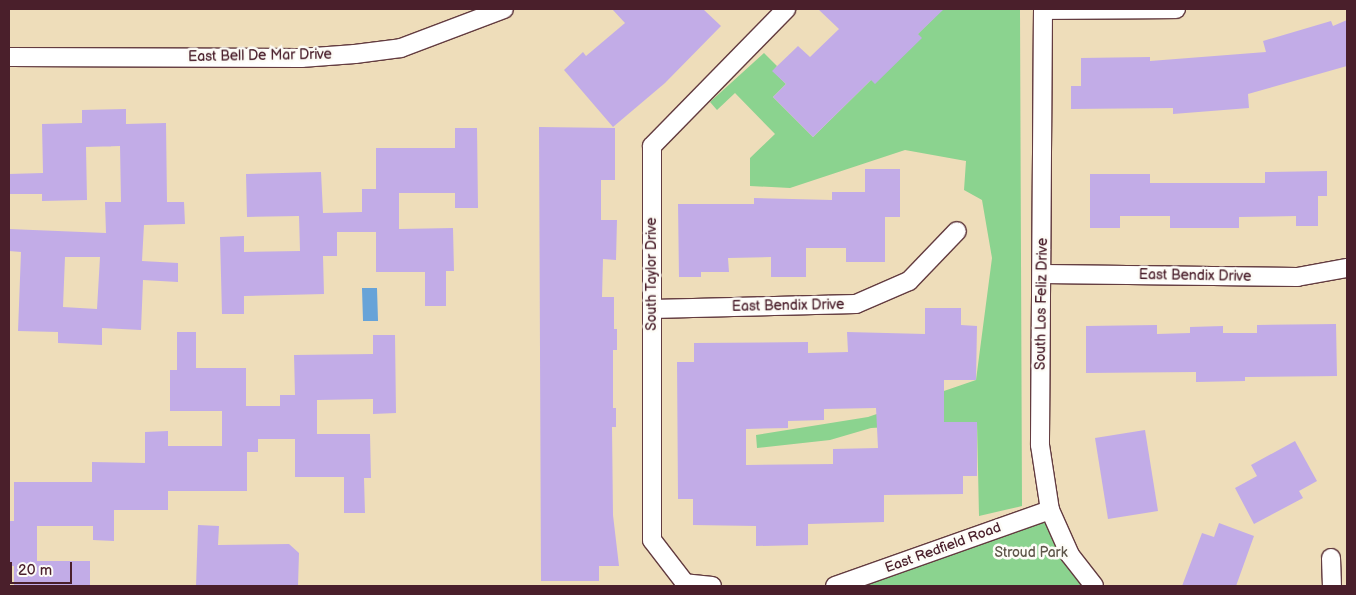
<!DOCTYPE html>
<style>
body{margin:0}
#map{position:relative;width:1356px;height:595px;overflow:hidden;background:#eeddba;font-family:"Balsamiq Sans",sans-serif}
div>[style]{position:absolute}
[style*='--x']{left:calc(var(--x)*1px);top:calc(var(--y)*1px);width:calc(var(--w)*1px);rotate:calc(var(--a)*1deg)}
.green>*{inset:0;background:#8bd38f}
.water>*{inset:0;background:#67a3d8}
.building>*{inset:0;background:#c2ace7}
.roads{filter:drop-shadow(1px 0 #633c40) drop-shadow(-1px 0 #633c40) drop-shadow(0 1px #633c40) drop-shadow(0 -1px #633c40)}
.minor>*{height:18px;margin:-9px;padding:0 9px;transform-origin:9px;border-radius:9px;background:#fff}
span{translate:-50% -50%;white-space:nowrap;text-align:center;line-height:1.15;-webkit-text-stroke:5px #fdfcf7;paint-order:stroke}
.street-label{font-size:14px;color:#4a1f2b}
.park-label{font-size:14px;color:#5e5549}
.frame{position:absolute;inset:0;border:10px solid #4a1f2b;pointer-events:none}
.scale{position:absolute;left:10px;top:562px;width:62px;height:22px;box-sizing:border-box;border:2px solid #4a1f2b;border-top:0;padding-left:6px;font-size:15px;line-height:18px;white-space:nowrap;color:#4a1f2b;-webkit-text-stroke:4px #fdfcf7;paint-order:stroke}
</style>
<div id="map">
<div class="green">
<div style="clip-path:polygon(928px 9px,1020px 9px,1022px 506px,979px 516px,977px 422px,871px 428px,830px 440px,757px 448px,756px 435px,868px 417px,976px 380px,992px 258px,982px 200px,964px 190px,966px 161px,905px 150px,790px 188px,750px 186px,750px 158px,775px 134px,735px 93px,717px 110px,710px 102px,764px 53px,777px 66px,773px 71px,786px 84px,773px 97px,813px 137px,935px 17px)"></div>
<div style="clip-path:polygon(1050px 510px,1094px 586px,835px 586px)"></div>
</div>
<div class="water">
<div style="clip-path:polygon(362px 288px,377px 288px,378px 321px,363px 321px)"></div>
</div>
<div class="building">
<div style="clip-path:polygon(612px 9px,703px 9px,721px 26px,665px 83px,613px 127px,564px 70px,583px 52px,586px 56px,625px 23px)"></div>
<div style="clip-path:polygon(818px 9px,944px 9px,918px 34px,922px 38px,875px 84px,871px 80px,813px 137px,773px 97px,786px 84px,772px 71px,798px 46px,810px 57px,839px 29px)"></div>
<div style="clip-path:polygon(1347px 20px,1347px 66px,1248px 94px,1249px 108px,1173px 114px,1173px 108px,1071px 109px,1071px 86px,1081px 86px,1081px 58px,1150px 57px,1150px 61px,1266px 52px,1263px 41px,1331px 21px,1333px 26px)"></div>
<div style="clip-path:polygon(evenodd,126px 109px,126px 124px,166px 123px,167px 202px,184px 202px,185px 224px,144px 225px,142px 261px,178px 263px,178px 282px,143px 280px,141px 330px,102px 328px,102px 345px,58px 343px,58px 332px,18px 331px,21px 252px,9px 251px,9px 229px,106px 233px,105px 202px,121px 202px,120px 146px,86px 147px,87px 200px,42px 201px,42px 194px,9px 194px,9px 174px,43px 173px,42px 124px,82px 123px,82px 110px,126px 109px,65px 257px,100px 257px,97px 309px,63px 307px,65px 257px)"></div>
<div style="clip-path:polygon(539px 127px,615px 128px,615px 180px,601px 180px,601px 220px,617px 220px,616px 260px,603px 259px,602px 297px,614px 297px,614px 329px,617px 329px,617px 350px,613px 350px,613px 408px,616px 408px,616px 427px,612px 427px,613px 515px,619px 566px,599px 566px,599px 581px,541px 581px)"></div>
<div style="clip-path:polygon(455px 128px,477px 128px,478px 208px,455px 208px,455px 193px,399px 193px,399px 229px,453px 228px,454px 271px,446px 271px,446px 306px,425px 306px,425px 272px,376px 272px,376px 232px,337px 232px,337px 256px,323px 256px,324px 294px,244px 296px,244px 314px,222px 314px,220px 237px,244px 236px,244px 252px,300px 251px,299px 216px,247px 217px,246px 174px,321px 172px,323px 213px,362px 212px,362px 189px,376px 189px,376px 148px,455px 148px)"></div>
<div style="clip-path:polygon(865px 169px,900px 169px,900px 217px,885px 217px,885px 262px,846px 262px,846px 248px,806px 248px,806px 277px,771px 277px,771px 257px,728px 258px,729px 272px,701px 272px,701px 277px,679px 277px,678px 204px,754px 204px,754px 198px,832px 200px,832px 192px,865px 192px)"></div>
<div style="clip-path:polygon(1327px 171px,1327px 196px,1318px 196px,1318px 226px,1296px 226px,1296px 216px,1239px 217px,1239px 228px,1170px 228px,1170px 216px,1120px 216px,1120px 228px,1090px 228px,1090px 174px,1150px 174px,1150px 183px,1265px 183px,1265px 172px)"></div>
<div style="clip-path:polygon(evenodd,925px 308px,961px 308px,961px 325px,977px 326px,976px 380px,944px 380px,944px 422px,977px 422px,977px 476px,963px 476px,963px 494px,884px 495px,884px 522px,808px 524px,808px 545px,756px 546px,756px 526px,693px 525px,693px 499px,678px 499px,677px 362px,694px 362px,694px 343px,808px 342px,808px 353px,848px 352px,847px 332px,925px 334px,925px 308px,876px 408px,878px 448px,833px 449px,833px 464px,746px 465px,746px 429px,788px 428px,788px 421px,824px 420px,824px 409px,876px 408px)"></div>
<div style="clip-path:polygon(1336px 324px,1337px 376px,1245px 377px,1245px 381px,1196px 382px,1196px 372px,1086px 373px,1086px 326px,1157px 325px,1157px 334px,1190px 333px,1190px 327px,1223px 326px,1223px 333px,1257px 333px,1257px 325px)"></div>
<div style="clip-path:polygon(177px 332px,196px 332px,196px 368px,246px 368px,246px 406px,280px 406px,280px 395px,295px 395px,294px 355px,373px 354px,373px 335px,395px 335px,396px 413px,373px 414px,373px 399px,317px 400px,317px 434px,370px 434px,371px 478px,364px 478px,365px 513px,344px 513px,344px 477px,295px 477px,295px 439px,258px 439px,258px 452px,247px 452px,247px 491px,168px 491px,168px 510px,114px 510px,114px 541px,93px 540px,93px 526px,37px 526px,37px 561px,90px 561px,90px 586px,14px 586px,14px 566px,9px 566px,9px 521px,14px 521px,14px 482px,92px 482px,92px 462px,145px 463px,145px 432px,168px 431px,168px 446px,222px 446px,222px 411px,170px 411px,170px 370px,177px 370px)"></div>
<div style="clip-path:polygon(1145px 430px,1158px 511px,1108px 519px,1095px 438px)"></div>
<div style="clip-path:polygon(1295px 441px,1317px 481px,1299px 491px,1303px 498px,1254px 524px,1235px 488px,1257px 476px,1251px 465px)"></div>
<div style="clip-path:polygon(1219px 523px,1254px 536px,1236px 586px,1182px 586px,1202px 533px,1214px 537px)"></div>
<div style="clip-path:polygon(198px 525px,219px 526px,218px 545px,289px 544px,299px 553px,298px 586px,196px 586px)"></div>
</div>
<div class="roads">
<div class="minor">
<div style="--x:1043;--y:9;--w:436;--a:90.4"></div>
<div style="--x:1040;--y:445;--w:66;--a:81.3"></div>
<div style="--x:1050;--y:510;--w:49;--a:66"></div>
<div style="--x:1070;--y:555;--w:39;--a:52"></div>
<div style="--x:1043;--y:10;--w:133;--a:-0.4"></div>
<div style="--x:9;--y:57;--w:292;--a:0.2"></div>
<div style="--x:301;--y:58;--w:54;--a:-4.2"></div>
<div style="--x:355;--y:54;--w:46;--a:-7.4"></div>
<div style="--x:401;--y:48;--w:110;--a:-20.7"></div>
<div style="--x:1043;--y:274;--w:254;--a:0.7"></div>
<div style="--x:1297;--y:277;--w:51;--a:-10.2"></div>
<div style="--x:652;--y:309;--w:204;--a:-1.4"></div>
<div style="--x:856;--y:304;--w:58;--a:-23.5"></div>
<div style="--x:909;--y:281;--w:69;--a:-46.2"></div>
<div style="--x:1331;--y:558;--w:28;--a:88"></div>
<div style="--x:712;--y:586;--w:27;--a:-174"></div>
<div style="--x:685;--y:583;--w:54;--a:-127.5"></div>
<div style="--x:652;--y:540;--w:394;--a:-90"></div>
<div style="--x:652;--y:146;--w:192;--a:-45.6"></div>
<div style="--x:835;--y:586;--w:228;--a:-19.5"></div>
</div>
</div>
<div class="street-label">
<span style="left:260px;top:56px;rotate:-1deg">East Bell De Mar Drive</span>
<span style="left:652px;top:274px;rotate:-90deg">South Taylor Drive</span>
<span style="left:1195px;top:276px;rotate:1deg">East Bendix Drive</span>
<span style="left:1042px;top:304px;rotate:-89deg">South Los Feliz Drive</span>
<span style="left:788px;top:306px;rotate:-1deg">East Bendix Drive</span>
<span style="left:943px;top:548px;rotate:-20deg">East Redfield Road</span>
</div>
<div class="park-label">
<span style="left:1031px;top:553px">Stroud Park</span>
</div>
<div class="frame"></div>
<div class="scale">20 m</div>
</div>
